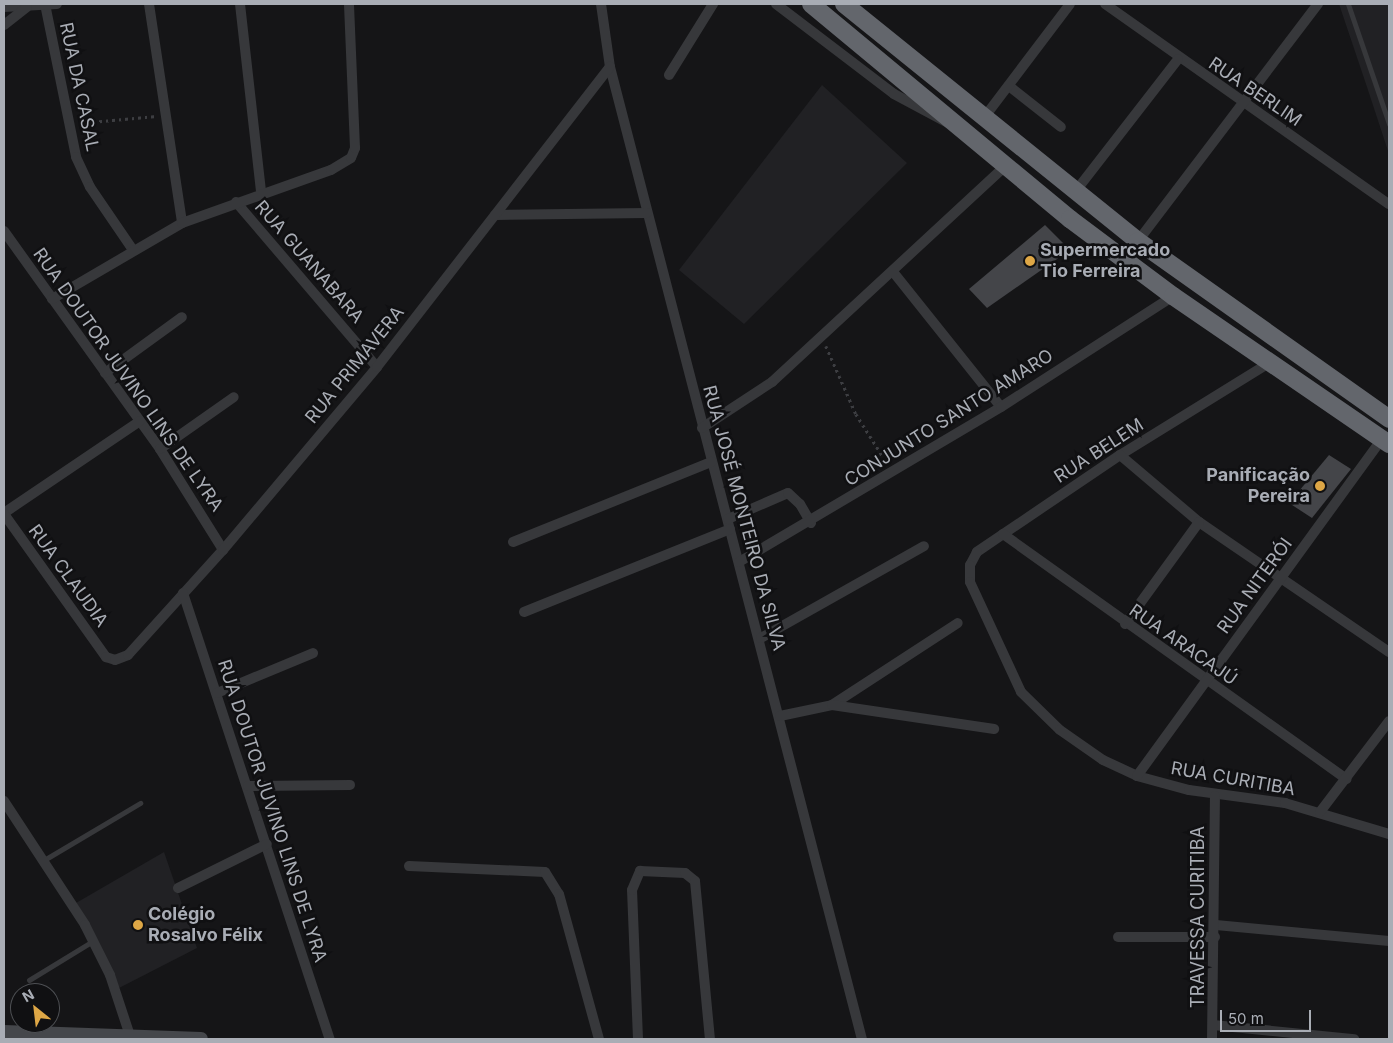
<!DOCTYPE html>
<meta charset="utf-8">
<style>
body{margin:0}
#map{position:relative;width:1393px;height:1043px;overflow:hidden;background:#151517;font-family:Inter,sans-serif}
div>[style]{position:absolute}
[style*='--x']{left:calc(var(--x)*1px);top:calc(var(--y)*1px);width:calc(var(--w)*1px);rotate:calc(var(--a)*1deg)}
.built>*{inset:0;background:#212124}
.building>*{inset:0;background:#444549}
.path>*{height:2.5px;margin-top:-1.25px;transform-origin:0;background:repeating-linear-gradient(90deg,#3d3e42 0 2.5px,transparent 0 6.5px)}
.lane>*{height:5px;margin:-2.5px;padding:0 2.5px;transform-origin:2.5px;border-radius:2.5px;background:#37383b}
.street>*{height:10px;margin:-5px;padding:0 5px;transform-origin:5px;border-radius:5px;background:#37383b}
.secondary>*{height:14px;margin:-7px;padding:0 7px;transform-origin:7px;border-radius:7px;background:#45474b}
.highway>*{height:18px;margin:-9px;padding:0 9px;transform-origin:9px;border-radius:9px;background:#63666c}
.dots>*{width:14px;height:14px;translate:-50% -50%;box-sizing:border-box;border:2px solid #101012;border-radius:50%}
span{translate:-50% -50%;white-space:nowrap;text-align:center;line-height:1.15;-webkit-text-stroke:5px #101012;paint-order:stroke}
.street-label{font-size:18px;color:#a9adb5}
.poi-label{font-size:18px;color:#a9adb5;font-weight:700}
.left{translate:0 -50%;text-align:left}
.right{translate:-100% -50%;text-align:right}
.frame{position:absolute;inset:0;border:5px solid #a9adb5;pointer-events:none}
.north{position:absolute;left:10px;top:983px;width:50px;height:50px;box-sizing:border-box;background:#101012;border:1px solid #4d4f53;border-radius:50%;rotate:331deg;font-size:14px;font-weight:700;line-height:20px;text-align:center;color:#a9adb5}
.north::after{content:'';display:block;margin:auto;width:18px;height:22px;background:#dea746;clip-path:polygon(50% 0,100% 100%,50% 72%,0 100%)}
.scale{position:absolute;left:1220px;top:1010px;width:91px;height:22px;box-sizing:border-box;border:2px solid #a9adb5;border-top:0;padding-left:6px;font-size:15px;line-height:18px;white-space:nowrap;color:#a9adb5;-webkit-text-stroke:4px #101012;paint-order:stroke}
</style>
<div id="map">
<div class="built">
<div style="clip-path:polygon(1339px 4px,1389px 4px,1389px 154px,1367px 87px)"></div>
<div style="clip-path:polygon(822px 85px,907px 163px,744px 324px,679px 270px)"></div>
<div style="clip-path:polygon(164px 852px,197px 948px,119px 988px,76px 903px)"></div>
</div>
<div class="building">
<div style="clip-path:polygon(1045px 225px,1070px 250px,987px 308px,969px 289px)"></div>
<div style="clip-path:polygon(1329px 455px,1351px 469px,1312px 518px,1289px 503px)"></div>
</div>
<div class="path">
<div style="--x:80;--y:123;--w:77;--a:-5.2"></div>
<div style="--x:826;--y:346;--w:74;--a:66.2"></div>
<div style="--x:856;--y:414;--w:58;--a:57.7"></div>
</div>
<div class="lane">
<div style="--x:1348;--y:4;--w:127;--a:71.1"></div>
<div style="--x:44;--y:860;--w:112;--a:-30.7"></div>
<div style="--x:29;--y:980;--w:75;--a:-31.4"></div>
</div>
<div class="street">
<div style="--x:45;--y:4;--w:156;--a:78.5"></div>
<div style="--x:76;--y:157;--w:33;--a:65"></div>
<div style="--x:90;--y:187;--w:76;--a:55.7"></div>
<div style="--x:149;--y:4;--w:221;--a:81.4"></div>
<div style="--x:240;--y:4;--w:189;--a:83.6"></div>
<div style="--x:601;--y:4;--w:64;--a:81.9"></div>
<div style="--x:610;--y:67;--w:1004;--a:75.47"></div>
<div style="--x:776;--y:4;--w:148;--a:37.3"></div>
<div style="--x:894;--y:94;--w:61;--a:28.2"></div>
<div style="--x:1105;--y:4;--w:347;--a:35.2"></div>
<div style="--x:4;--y:7;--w:53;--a:-3.2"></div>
<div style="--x:4;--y:25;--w:29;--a:-38"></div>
<div style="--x:669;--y:75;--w:84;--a:-58.2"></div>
<div style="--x:1009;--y:86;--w:66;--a:38.3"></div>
<div style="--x:983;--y:119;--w:144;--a:-52.9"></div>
<div style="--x:1075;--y:192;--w:168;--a:-52.2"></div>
<div style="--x:236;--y:202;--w:217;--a:49.5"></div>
<div style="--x:495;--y:215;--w:152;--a:-0.8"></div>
<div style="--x:4;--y:231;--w:268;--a:54.4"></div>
<div style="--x:160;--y:449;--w:119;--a:58"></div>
<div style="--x:1138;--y:241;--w:298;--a:-52.8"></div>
<div style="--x:894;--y:273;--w:171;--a:51.4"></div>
<div style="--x:52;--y:299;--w:151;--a:-30.3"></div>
<div style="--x:182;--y:223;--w:158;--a:-19.6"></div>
<div style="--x:331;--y:170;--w:23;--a:-31"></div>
<div style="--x:351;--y:158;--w:11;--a:-68"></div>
<div style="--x:355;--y:148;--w:144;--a:-92.4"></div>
<div style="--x:1269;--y:363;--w:175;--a:148.3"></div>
<div style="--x:1120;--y:455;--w:173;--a:145.9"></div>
<div style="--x:977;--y:552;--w:15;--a:118"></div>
<div style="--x:970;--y:565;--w:17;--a:90"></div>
<div style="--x:970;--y:582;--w:121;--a:65.1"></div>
<div style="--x:1021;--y:692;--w:54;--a:44.3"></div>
<div style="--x:1060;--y:730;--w:52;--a:34.9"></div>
<div style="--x:1103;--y:760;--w:38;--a:25"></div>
<div style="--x:1137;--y:776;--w:54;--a:15.1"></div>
<div style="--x:1189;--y:790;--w:97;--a:7.7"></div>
<div style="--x:1285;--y:803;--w:109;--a:16.6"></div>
<div style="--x:105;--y:373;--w:95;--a:-36"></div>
<div style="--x:702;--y:428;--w:84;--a:-33.3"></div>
<div style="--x:772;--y:382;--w:315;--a:-42.8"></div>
<div style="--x:160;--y:449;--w:90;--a:-35.1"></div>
<div style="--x:1120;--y:455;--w:104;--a:40.3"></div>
<div style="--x:1199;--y:522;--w:230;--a:34.4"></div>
<div style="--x:4;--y:513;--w:164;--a:-34.1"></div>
<div style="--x:4;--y:514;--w:176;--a:54.5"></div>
<div style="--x:106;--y:657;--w:9;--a:18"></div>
<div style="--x:115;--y:660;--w:14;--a:-21"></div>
<div style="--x:128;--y:655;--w:142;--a:-47.9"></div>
<div style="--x:223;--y:550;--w:239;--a:-49.9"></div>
<div style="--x:377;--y:367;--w:380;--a:-52.2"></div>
<div style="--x:728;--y:519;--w:65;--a:-23.4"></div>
<div style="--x:788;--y:493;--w:16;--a:43"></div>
<div style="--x:800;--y:504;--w:22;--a:60"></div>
<div style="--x:1003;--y:534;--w:422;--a:35.5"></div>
<div style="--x:513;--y:542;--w:214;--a:-22"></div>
<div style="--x:739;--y:562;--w:304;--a:-30.6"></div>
<div style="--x:1001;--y:407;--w:205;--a:-32.8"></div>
<div style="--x:183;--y:593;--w:470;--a:71.8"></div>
<div style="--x:524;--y:612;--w:222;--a:-21.9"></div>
<div style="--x:1125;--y:624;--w:126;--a:-54"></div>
<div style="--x:761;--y:638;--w:187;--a:-29.4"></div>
<div style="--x:217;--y:693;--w:104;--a:-22.6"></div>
<div style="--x:832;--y:705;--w:150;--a:-33.1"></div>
<div style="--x:780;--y:716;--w:53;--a:-11.9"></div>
<div style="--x:832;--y:705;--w:164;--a:8.4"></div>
<div style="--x:1137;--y:776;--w:417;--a:-54"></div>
<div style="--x:248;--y:786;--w:102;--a:-0.6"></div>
<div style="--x:4;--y:801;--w:148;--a:56.8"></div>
<div style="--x:85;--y:925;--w:56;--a:63.4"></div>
<div style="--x:110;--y:975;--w:64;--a:71.8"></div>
<div style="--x:1320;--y:812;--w:114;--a:-52.8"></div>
<div style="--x:409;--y:866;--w:136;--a:2.5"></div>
<div style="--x:545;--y:872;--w:26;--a:58"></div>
<div style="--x:559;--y:894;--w:150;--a:74.6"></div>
<div style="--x:178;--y:888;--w:99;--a:-26.3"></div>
<div style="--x:1216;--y:925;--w:174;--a:5.3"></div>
<div style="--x:1118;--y:937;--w:97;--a:0"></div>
<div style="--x:1213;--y:1025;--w:142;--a:5.7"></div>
<div style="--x:638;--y:1039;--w:149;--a:-92.3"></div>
<div style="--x:632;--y:890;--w:21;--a:-67"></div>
<div style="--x:640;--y:871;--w:45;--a:2.5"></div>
<div style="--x:685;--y:873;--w:13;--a:39"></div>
<div style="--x:695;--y:881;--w:159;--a:84.6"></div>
<div style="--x:1212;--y:1039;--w:243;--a:-89.3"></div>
</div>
<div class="secondary">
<div style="--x:4;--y:1032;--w:197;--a:2"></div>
</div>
<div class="highway">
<div style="--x:811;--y:4;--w:337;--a:39.7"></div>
<div style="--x:1070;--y:219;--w:129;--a:36.8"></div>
<div style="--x:1173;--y:296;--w:262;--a:34.4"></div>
<div style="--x:844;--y:4;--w:378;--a:38.9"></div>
<div style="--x:1138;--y:241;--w:308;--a:35.3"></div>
</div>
<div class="dots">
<div style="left:1030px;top:261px;background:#dea746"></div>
<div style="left:1320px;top:486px;background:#dea746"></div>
<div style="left:138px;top:925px;background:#dea746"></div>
</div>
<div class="street-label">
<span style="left:79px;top:87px;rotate:78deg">RUA DA CASAL</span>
<span style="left:1255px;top:92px;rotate:34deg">RUA BERLIM</span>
<span style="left:309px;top:262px;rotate:49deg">RUA GUANABARA</span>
<span style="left:355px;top:365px;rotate:-51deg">RUA PRIMAVERA</span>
<span style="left:128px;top:380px;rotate:55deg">RUA DOUTOR JUVINO LINS DE LYRA</span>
<span style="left:949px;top:418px;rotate:-32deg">CONJUNTO SANTO AMARO</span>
<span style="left:1099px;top:451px;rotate:-33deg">RUA BELEM</span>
<span style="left:744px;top:518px;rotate:75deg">RUA JOSÉ MONTEIRO DA SILVA</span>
<span style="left:68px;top:576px;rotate:54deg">RUA CLAUDIA</span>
<span style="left:1255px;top:586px;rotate:-54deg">RUA NITERÓI</span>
<span style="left:1183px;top:645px;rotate:35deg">RUA ARACAJÚ</span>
<span style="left:1233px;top:779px;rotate:10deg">RUA CURITIBA</span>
<span style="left:272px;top:811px;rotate:72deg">RUA DOUTOR JUVINO LINS DE LYRA</span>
<span style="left:1198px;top:917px;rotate:-90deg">TRAVESSA CURITIBA</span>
</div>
<div class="poi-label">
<span class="left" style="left:1040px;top:261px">Supermercado<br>Tio Ferreira</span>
<span class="right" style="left:1310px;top:486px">Panificação<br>Pereira</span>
<span class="left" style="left:148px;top:925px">Colégio<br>Rosalvo Félix</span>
</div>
<div class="frame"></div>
<div class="north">N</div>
<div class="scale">50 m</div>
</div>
